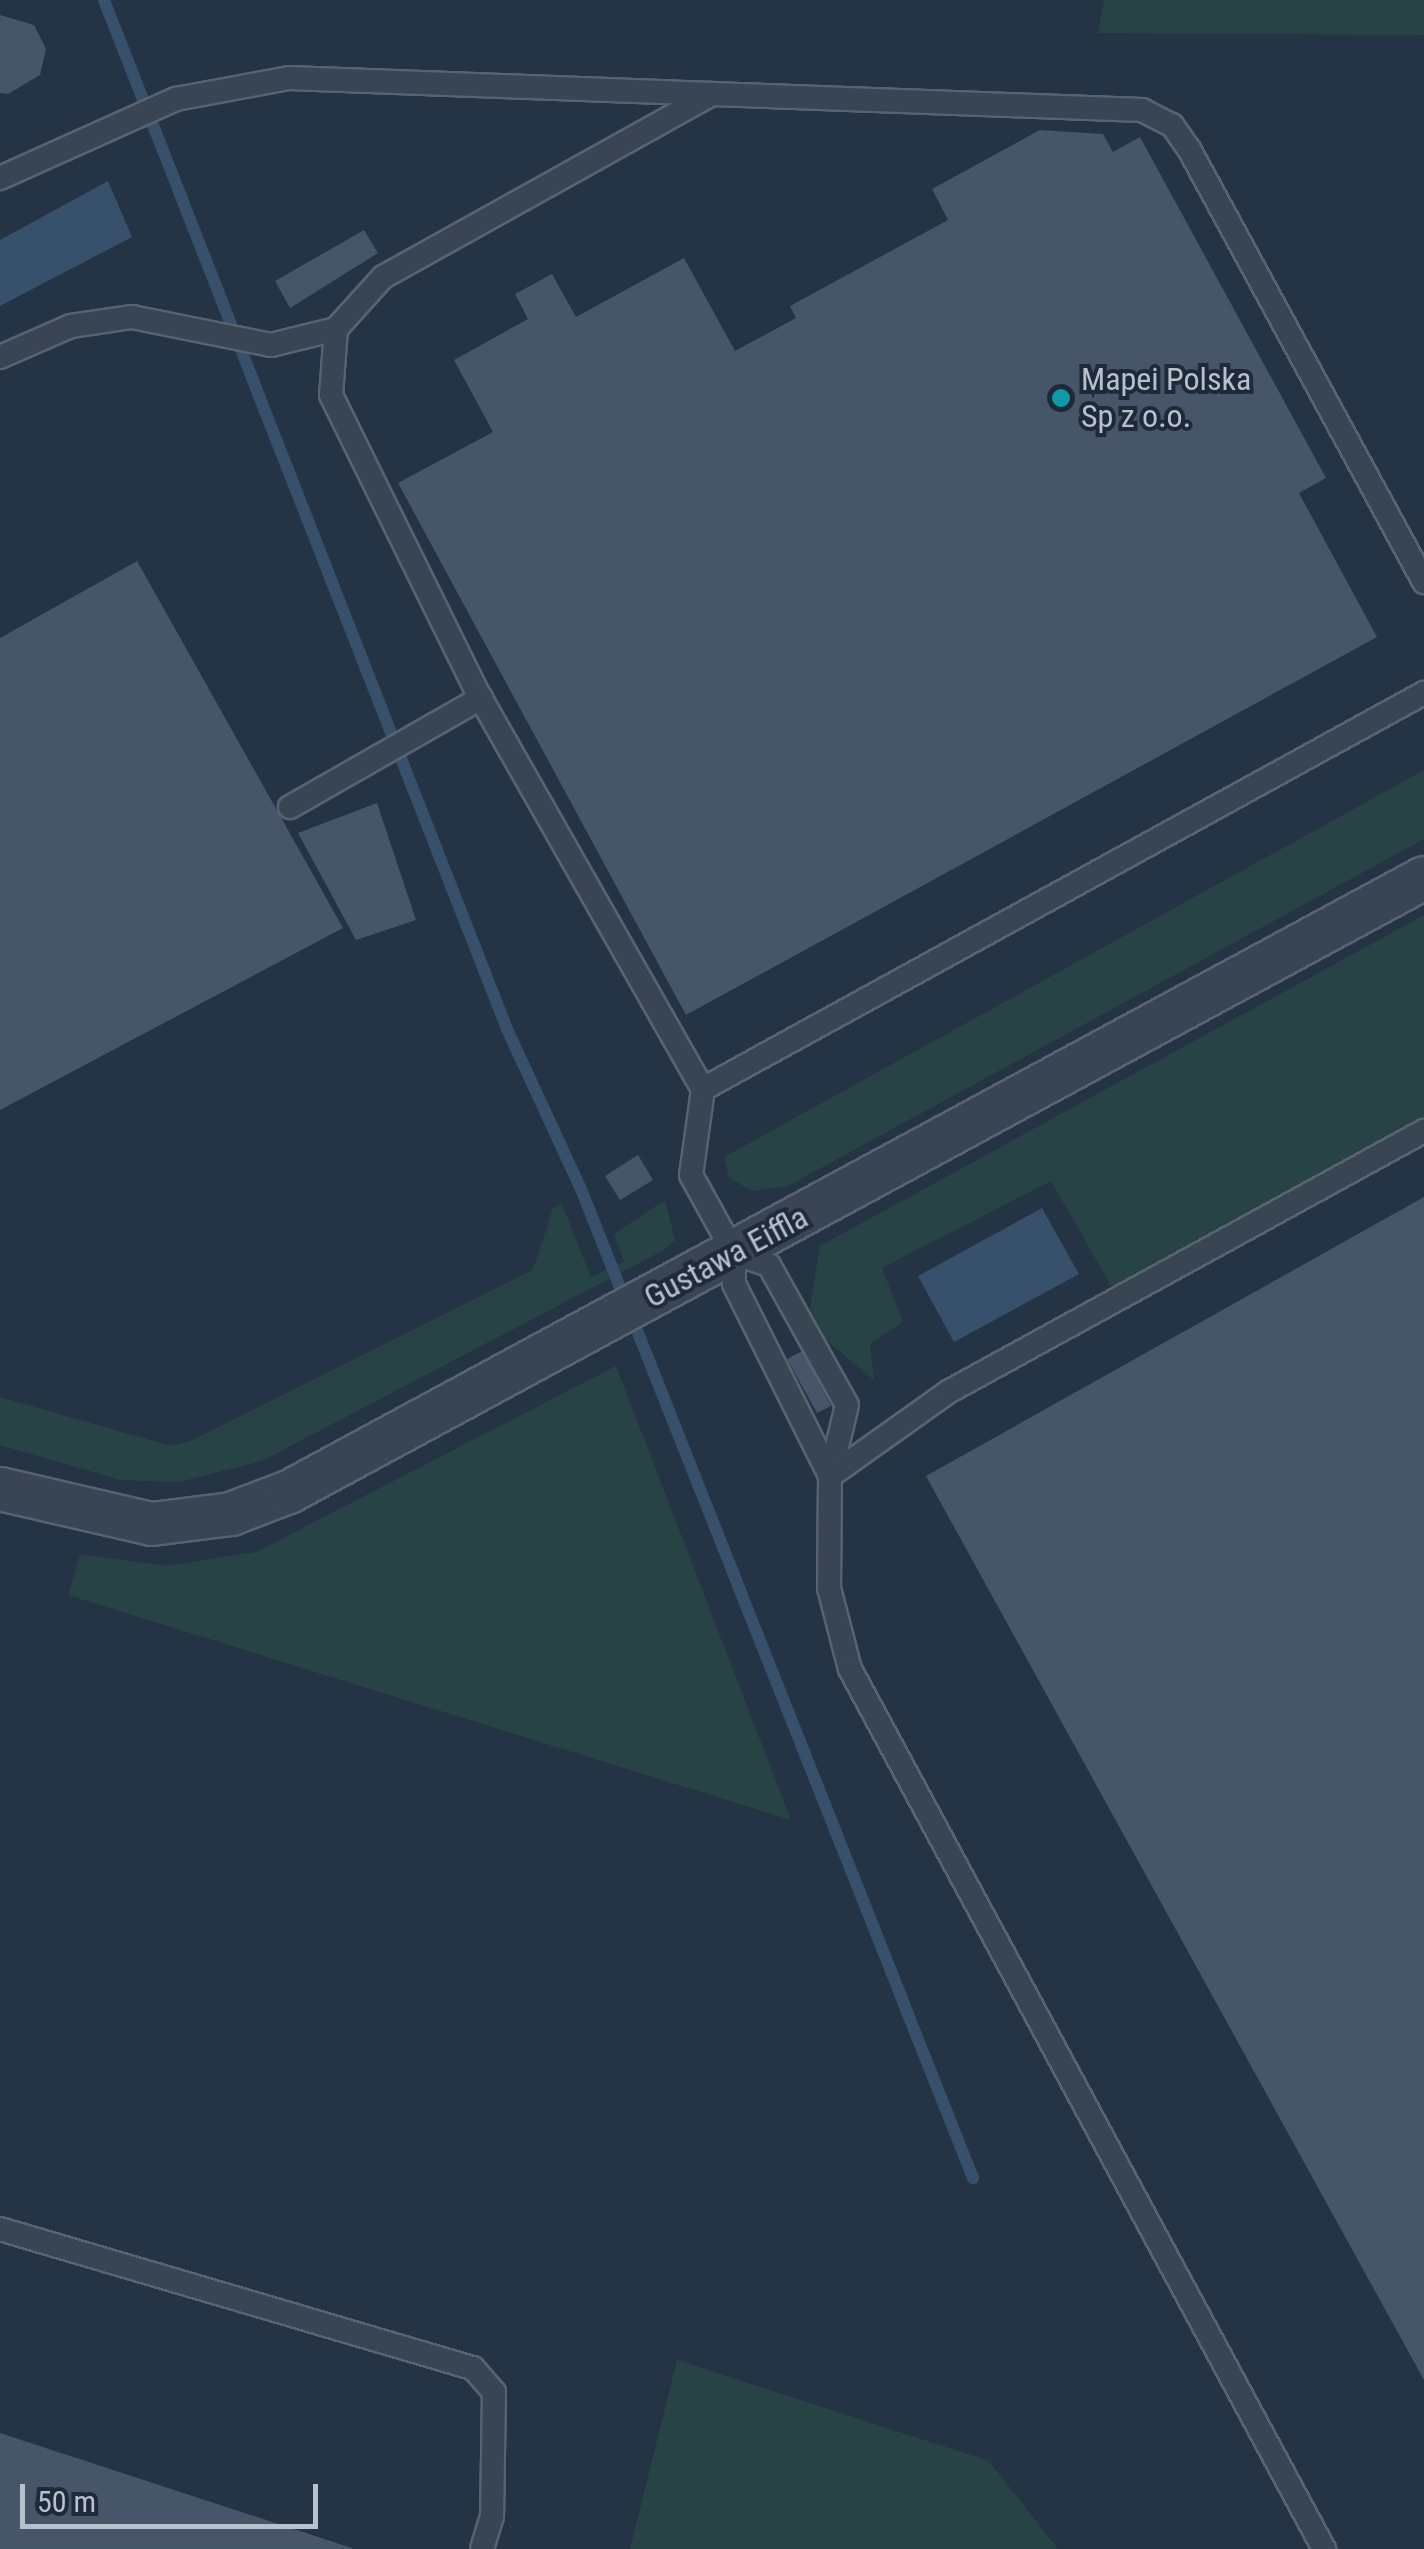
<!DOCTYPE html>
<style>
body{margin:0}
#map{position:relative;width:1424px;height:2549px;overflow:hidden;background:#253444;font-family:"Roboto Condensed",sans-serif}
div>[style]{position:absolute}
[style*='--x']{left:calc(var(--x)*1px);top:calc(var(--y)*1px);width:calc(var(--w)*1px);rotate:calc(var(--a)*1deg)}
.green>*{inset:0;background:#274345}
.water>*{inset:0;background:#37506c}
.stream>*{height:12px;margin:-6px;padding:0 6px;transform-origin:6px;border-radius:6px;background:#37506c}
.building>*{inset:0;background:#465668}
.roads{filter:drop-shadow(2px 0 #586371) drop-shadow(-2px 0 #586371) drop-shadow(0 2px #586371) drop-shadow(0 -2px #586371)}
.service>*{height:22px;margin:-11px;padding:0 11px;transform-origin:11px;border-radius:11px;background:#394553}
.minor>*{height:42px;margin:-21px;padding:0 21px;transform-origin:21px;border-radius:21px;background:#394553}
.dots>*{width:28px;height:28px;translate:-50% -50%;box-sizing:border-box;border:5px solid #1e2a39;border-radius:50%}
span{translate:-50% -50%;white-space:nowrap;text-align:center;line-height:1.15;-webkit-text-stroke:8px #1e2a39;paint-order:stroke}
.poi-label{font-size:32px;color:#b7c0cd}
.left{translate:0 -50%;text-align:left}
.street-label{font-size:32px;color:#b7c0cd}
.scale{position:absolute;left:20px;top:2484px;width:298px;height:45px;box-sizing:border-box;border:5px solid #b7c0cd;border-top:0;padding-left:12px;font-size:30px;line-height:35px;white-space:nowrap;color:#b7c0cd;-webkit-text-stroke:8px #1e2a39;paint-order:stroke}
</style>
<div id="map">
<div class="green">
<div style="clip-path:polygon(1104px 0,1424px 0,1424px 35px,1098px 33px)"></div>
<div style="clip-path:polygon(1424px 770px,1424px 839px,788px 1186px,751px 1191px,729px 1177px,724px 1157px)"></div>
<div style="clip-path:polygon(1424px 915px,1424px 1119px,1114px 1291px,1051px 1181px,882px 1268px,903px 1322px,870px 1344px,874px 1380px,825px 1339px,810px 1309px,820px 1246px)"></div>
<div style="clip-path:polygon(665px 1200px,675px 1240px,664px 1250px,262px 1461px,179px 1482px,120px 1480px,0 1445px,0 1397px,171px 1446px,193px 1440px,533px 1270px,553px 1208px,562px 1204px,591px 1277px,624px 1262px,614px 1234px)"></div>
<div style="clip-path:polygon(616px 1366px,791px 1820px,68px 1595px,80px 1554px,167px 1566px,256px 1552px)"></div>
<div style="clip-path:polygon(677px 2360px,989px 2461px,1058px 2549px,630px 2549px)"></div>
</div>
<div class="water">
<div style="clip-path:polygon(108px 181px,132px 237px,0 306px,0 240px)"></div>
<div style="clip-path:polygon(1042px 1208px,1079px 1274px,954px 1342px,918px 1276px)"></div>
</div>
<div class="stream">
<div style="--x:104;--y:0;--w:1105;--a:68.61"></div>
<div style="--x:507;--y:1029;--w:176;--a:65.2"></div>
<div style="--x:581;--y:1189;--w:1064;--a:68.38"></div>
</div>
<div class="building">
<div style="clip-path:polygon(0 15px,34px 25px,46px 49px,40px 75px,8px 94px,0 93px)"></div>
<div style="clip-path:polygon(1040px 130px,1103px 134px,1113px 152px,1140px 137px,1326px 478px,1299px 493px,1377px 637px,686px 1015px,398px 483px,493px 432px,454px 360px,528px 319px,515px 294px,552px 274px,576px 317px,684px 258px,735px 351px,796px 318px,790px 306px,948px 220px,932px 189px)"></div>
<div style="clip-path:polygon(364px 230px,378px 253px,290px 308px,275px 281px)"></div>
<div style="clip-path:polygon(137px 561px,343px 928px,0 1110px,0 638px)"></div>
<div style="clip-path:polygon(377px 803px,416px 920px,356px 940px,298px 833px)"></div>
<div style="clip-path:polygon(638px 1155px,653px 1180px,620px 1200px,605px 1176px)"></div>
<div style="clip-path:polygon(1424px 1197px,1424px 2380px,926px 1476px)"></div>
<div style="clip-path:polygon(802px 1351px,831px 1406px,817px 1413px,787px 1359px)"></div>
<div style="clip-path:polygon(0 2433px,352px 2548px,352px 2549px,0 2549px)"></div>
</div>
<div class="roads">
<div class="service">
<div style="--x:712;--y:94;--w:376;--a:150.9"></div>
<div style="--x:383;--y:277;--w:70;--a:132.1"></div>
<div style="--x:336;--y:329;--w:66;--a:94.3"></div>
<div style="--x:331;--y:395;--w:329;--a:63.8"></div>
<div style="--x:476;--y:690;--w:459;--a:60.4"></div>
<div style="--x:703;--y:1089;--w:87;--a:97.9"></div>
<div style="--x:691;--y:1175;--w:89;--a:61.1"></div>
<div style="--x:734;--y:1253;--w:31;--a:90"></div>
<div style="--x:734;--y:1284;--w:215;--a:63.4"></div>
<div style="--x:830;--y:1476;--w:112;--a:90.5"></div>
<div style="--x:829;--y:1588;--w:84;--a:75.5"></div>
<div style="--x:850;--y:1669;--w:1000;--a:61.69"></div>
<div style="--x:0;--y:178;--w:193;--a:-24.2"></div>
<div style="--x:176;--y:99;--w:115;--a:-10.5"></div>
<div style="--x:289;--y:78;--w:854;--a:2.15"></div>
<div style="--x:1142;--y:110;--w:34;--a:27"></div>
<div style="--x:1172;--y:125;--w:29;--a:55"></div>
<div style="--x:1189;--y:149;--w:493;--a:61.5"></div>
<div style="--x:0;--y:357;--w:77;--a:-23.6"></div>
<div style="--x:71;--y:326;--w:62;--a:-8.4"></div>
<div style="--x:132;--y:317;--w:142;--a:11.4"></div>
<div style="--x:271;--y:345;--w:67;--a:-13.8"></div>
<div style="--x:290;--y:807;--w:220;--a:-29.7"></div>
<div style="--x:703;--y:1089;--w:823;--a:-28.78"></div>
<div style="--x:734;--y:1253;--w:37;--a:19"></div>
<div style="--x:769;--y:1265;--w:160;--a:60.9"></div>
<div style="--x:847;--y:1405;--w:73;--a:103.5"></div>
<div style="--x:830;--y:1476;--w:145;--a:-35.4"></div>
<div style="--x:948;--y:1392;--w:543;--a:-28.74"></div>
<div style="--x:0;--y:2229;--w:493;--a:16.4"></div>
<div style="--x:473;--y:2368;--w:32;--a:49"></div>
<div style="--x:494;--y:2392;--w:124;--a:90.9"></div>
<div style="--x:492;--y:2516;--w:34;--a:107"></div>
</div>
<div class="minor">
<div style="--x:0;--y:1489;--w:156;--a:13"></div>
<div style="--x:152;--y:1524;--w:80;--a:-7.2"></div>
<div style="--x:231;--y:1514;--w:62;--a:-20.8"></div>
<div style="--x:289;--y:1492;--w:1290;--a:-28.41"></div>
</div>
</div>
<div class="dots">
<div style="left:1061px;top:398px;background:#0f9aa8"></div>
</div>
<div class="poi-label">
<span class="left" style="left:1081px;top:398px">Mapei Polska<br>Sp z o.o.</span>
</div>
<div class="street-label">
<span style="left:726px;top:1257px;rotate:-28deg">Gustawa Eiffla</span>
</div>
<div class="scale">50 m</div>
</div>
